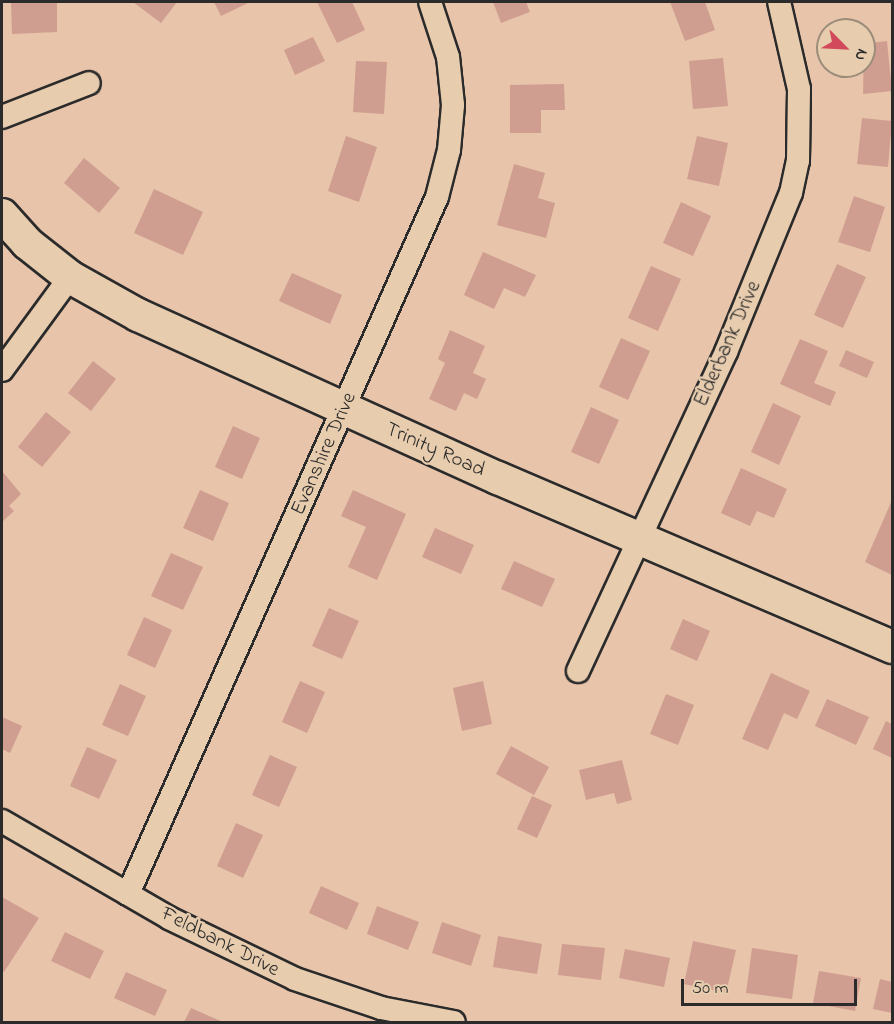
<!DOCTYPE html>
<style>
body{margin:0}
#map{position:relative;width:894px;height:1024px;overflow:hidden;background:#e8c4aa;font-family:"Indie Flower",sans-serif}
div>[style]{position:absolute}
[style*='--x']{left:calc(var(--x)*1px);top:calc(var(--y)*1px);width:calc(var(--w)*1px);rotate:calc(var(--a)*1deg)}
.building>*{inset:0;background:#cf9e90}
.roads{filter:drop-shadow(2px 0 #2b2b2b) drop-shadow(-2px 0 #2b2b2b) drop-shadow(0 2px #2b2b2b) drop-shadow(0 -2px #2b2b2b)}
.street>*{height:22px;margin:-11px;padding:0 11px;transform-origin:11px;border-radius:11px;background:#e7ccae}
.secondary>*{height:32px;margin:-16px;padding:0 16px;transform-origin:16px;border-radius:16px;background:#e7ccae}
span{translate:-50% -50%;white-space:nowrap;text-align:center;line-height:1.15;-webkit-text-stroke:4.5px #e7ccae;paint-order:stroke}
.street-label{font-size:21px;color:#2b2b2b}
.frame{position:absolute;inset:0;border:3px solid #2b2b2b;pointer-events:none}
.north{position:absolute;left:816px;top:18px;width:60px;height:60px;box-sizing:border-box;background:#e7ccae;border:2px solid #9c8c7a;border-radius:50%;rotate:114deg;font-size:16px;font-weight:700;line-height:24px;text-align:center;color:#2b2b2b}
.north::after{content:'';display:block;margin:auto;width:21px;height:27px;background:#d1495b;clip-path:polygon(50% 0,100% 100%,50% 72%,0 100%)}
.scale{position:absolute;left:681px;top:979px;width:176px;height:27px;box-sizing:border-box;border:3px solid #2b2b2b;border-top:0;padding-left:8px;font-size:18px;line-height:21px;white-space:nowrap;color:#2b2b2b;-webkit-text-stroke:4px #e7ccae;paint-order:stroke}
</style>
<div id="map">
<div class="building">
<div style="clip-path:polygon(11px 2px,57px 2px,57px 32px,12px 34px)"></div>
<div style="clip-path:polygon(133px 2px,177px 2px,161px 23px)"></div>
<div style="clip-path:polygon(214px 2px,247px 2px,248px 3px,221px 16px)"></div>
<div style="clip-path:polygon(317px 2px,352px 2px,365px 30px,337px 43px)"></div>
<div style="clip-path:polygon(493px 2px,526px 2px,530px 12px,501px 23px)"></div>
<div style="clip-path:polygon(670px 2px,705px 2px,715px 30px,685px 41px)"></div>
<div style="clip-path:polygon(313px 37px,325px 61px,295px 75px,284px 50px)"></div>
<div style="clip-path:polygon(887px 41px,892px 91px,863px 94px,864px 44px)"></div>
<div style="clip-path:polygon(723px 58px,728px 106px,693px 109px,689px 61px)"></div>
<div style="clip-path:polygon(356px 61px,387px 62px,384px 114px,353px 112px)"></div>
<div style="clip-path:polygon(564px 84px,565px 110px,541px 110px,541px 133px,510px 133px,510px 85px)"></div>
<div style="clip-path:polygon(862px 118px,892px 121px,888px 167px,857px 164px)"></div>
<div style="clip-path:polygon(346px 136px,377px 147px,359px 202px,328px 191px)"></div>
<div style="clip-path:polygon(697px 136px,728px 143px,719px 186px,687px 179px)"></div>
<div style="clip-path:polygon(84px 158px,120px 188px,99px 213px,64px 183px)"></div>
<div style="clip-path:polygon(514px 164px,545px 173px,538px 198px,555px 203px,546px 238px,497px 225px)"></div>
<div style="clip-path:polygon(154px 189px,203px 212px,183px 255px,134px 233px)"></div>
<div style="clip-path:polygon(854px 196px,885px 207px,870px 252px,838px 242px)"></div>
<div style="clip-path:polygon(681px 202px,711px 216px,693px 256px,663px 243px)"></div>
<div style="clip-path:polygon(483px 252px,536px 275px,525px 297px,504px 288px,494px 309px,464px 295px)"></div>
<div style="clip-path:polygon(837px 264px,866px 277px,843px 328px,814px 315px)"></div>
<div style="clip-path:polygon(651px 266px,681px 279px,658px 331px,628px 318px)"></div>
<div style="clip-path:polygon(292px 273px,342px 295px,330px 324px,279px 301px)"></div>
<div style="clip-path:polygon(450px 330px,485px 346px,473px 373px,486px 379px,477px 399px,464px 393px,456px 411px,429px 399px,445px 363px,438px 359px)"></div>
<div style="clip-path:polygon(621px 338px,650px 351px,628px 400px,599px 387px)"></div>
<div style="clip-path:polygon(800px 339px,828px 351px,814px 383px,836px 392px,830px 406px,780px 384px)"></div>
<div style="clip-path:polygon(846px 350px,874px 362px,867px 378px,839px 366px)"></div>
<div style="clip-path:polygon(93px 361px,116px 379px,91px 411px,68px 393px)"></div>
<div style="clip-path:polygon(773px 403px,801px 416px,779px 465px,751px 452px)"></div>
<div style="clip-path:polygon(591px 407px,619px 420px,599px 464px,571px 452px)"></div>
<div style="clip-path:polygon(46px 412px,71px 432px,42px 467px,18px 447px)"></div>
<div style="clip-path:polygon(233px 426px,260px 438px,242px 479px,215px 467px)"></div>
<div style="clip-path:polygon(741px 468px,787px 489px,774px 518px,757px 511px,750px 526px,721px 513px)"></div>
<div style="clip-path:polygon(2px 471px,21px 494px,9px 506px,14px 511px,2px 522px)"></div>
<div style="clip-path:polygon(200px 490px,229px 503px,213px 541px,183px 528px)"></div>
<div style="clip-path:polygon(353px 490px,406px 514px,377px 580px,348px 567px,366px 527px,341px 516px)"></div>
<div style="clip-path:polygon(892px 500px,892px 575px,865px 562px)"></div>
<div style="clip-path:polygon(435px 528px,474px 545px,461px 574px,422px 557px)"></div>
<div style="clip-path:polygon(171px 553px,203px 567px,183px 610px,151px 596px)"></div>
<div style="clip-path:polygon(514px 561px,555px 579px,542px 607px,501px 589px)"></div>
<div style="clip-path:polygon(329px 608px,359px 621px,342px 659px,312px 646px)"></div>
<div style="clip-path:polygon(144px 617px,172px 630px,155px 668px,127px 655px)"></div>
<div style="clip-path:polygon(683px 619px,710px 631px,697px 661px,670px 649px)"></div>
<div style="clip-path:polygon(771px 673px,810px 691px,797px 719px,784px 713px,768px 750px,742px 739px)"></div>
<div style="clip-path:polygon(300px 681px,325px 692px,307px 733px,282px 722px)"></div>
<div style="clip-path:polygon(483px 681px,492px 724px,462px 731px,453px 688px)"></div>
<div style="clip-path:polygon(120px 684px,146px 696px,128px 736px,102px 725px)"></div>
<div style="clip-path:polygon(666px 694px,694px 705px,678px 745px,650px 734px)"></div>
<div style="clip-path:polygon(827px 699px,869px 717px,856px 745px,815px 726px)"></div>
<div style="clip-path:polygon(2px 717px,22px 726px,10px 753px,2px 749px)"></div>
<div style="clip-path:polygon(886px 721px,892px 724px,892px 758px,873px 749px)"></div>
<div style="clip-path:polygon(511px 746px,549px 767px,534px 795px,496px 774px)"></div>
<div style="clip-path:polygon(87px 747px,117px 760px,99px 799px,70px 786px)"></div>
<div style="clip-path:polygon(270px 755px,297px 767px,279px 807px,252px 795px)"></div>
<div style="clip-path:polygon(622px 760px,632px 800px,617px 804px,614px 793px,586px 800px,579px 770px)"></div>
<div style="clip-path:polygon(532px 796px,552px 805px,537px 838px,517px 829px)"></div>
<div style="clip-path:polygon(236px 823px,263px 835px,243px 878px,217px 866px)"></div>
<div style="clip-path:polygon(321px 886px,359px 903px,347px 930px,309px 913px)"></div>
<div style="clip-path:polygon(2px 897px,39px 918px,4px 972px,2px 970px)"></div>
<div style="clip-path:polygon(377px 906px,419px 922px,408px 950px,367px 934px)"></div>
<div style="clip-path:polygon(442px 922px,481px 935px,471px 966px,432px 953px)"></div>
<div style="clip-path:polygon(65px 932px,104px 951px,90px 979px,51px 961px)"></div>
<div style="clip-path:polygon(498px 936px,542px 944px,537px 974px,493px 967px)"></div>
<div style="clip-path:polygon(693px 941px,736px 950px,726px 993px,684px 984px)"></div>
<div style="clip-path:polygon(562px 944px,605px 948px,601px 980px,558px 975px)"></div>
<div style="clip-path:polygon(752px 948px,798px 955px,792px 999px,746px 993px)"></div>
<div style="clip-path:polygon(625px 949px,670px 958px,664px 987px,619px 978px)"></div>
<div style="clip-path:polygon(819px 971px,861px 978px,855px 1011px,813px 1003px)"></div>
<div style="clip-path:polygon(126px 972px,167px 990px,155px 1016px,114px 998px)"></div>
<div style="clip-path:polygon(880px 979px,892px 982px,892px 1013px,873px 1009px)"></div>
<div style="clip-path:polygon(191px 1008px,223px 1022px,184px 1022px)"></div>
</div>
<div class="roads">
<div class="street">
<div style="--x:2;--y:117;--w:93;--a:-21.3"></div>
<div style="--x:2;--y:370;--w:115;--a:-53.8"></div>
<div style="--x:578;--y:671;--w:352;--a:-65.1"></div>
<div style="--x:726;--y:352;--w:172;--a:-67.8"></div>
<div style="--x:791;--y:193;--w:33;--a:-78"></div>
<div style="--x:798;--y:161;--w:72;--a:-89.2"></div>
<div style="--x:799;--y:89;--w:89;--a:-102.9"></div>
<div style="--x:2;--y:821;--w:193;--a:30.1"></div>
<div style="--x:169;--y:918;--w:140;--a:25.8"></div>
<div style="--x:295;--y:979;--w:91;--a:18.6"></div>
<div style="--x:381;--y:1008;--w:74;--a:10.9"></div>
<div style="--x:128;--y:894;--w:762;--a:-66.09"></div>
<div style="--x:437;--y:197;--w:49;--a:-75.7"></div>
<div style="--x:449;--y:150;--w:45;--a:-84.9"></div>
<div style="--x:453;--y:105;--w:48;--a:-95.9"></div>
<div style="--x:448;--y:57;--w:58;--a:-108.1"></div>
</div>
<div class="secondary">
<div style="--x:2;--y:215;--w:38;--a:48"></div>
<div style="--x:27;--y:243;--w:55;--a:38.3"></div>
<div style="--x:70;--y:277;--w:78;--a:29.2"></div>
<div style="--x:138;--y:315;--w:395;--a:24.4"></div>
<div style="--x:498;--y:478;--w:429;--a:23.2"></div>
</div>
</div>
<div class="street-label">
<span style="left:728px;top:344px;rotate:-66deg">Elderbank Drive</span>
<span style="left:435px;top:450px;rotate:24deg">Trinity Road</span>
<span style="left:324px;top:454px;rotate:-66deg">Evanshire Drive</span>
<span style="left:220px;top:942px;rotate:27deg">Feldbank Drive</span>
</div>
<div class="frame"></div>
<div class="north">N</div>
<div class="scale">50 m</div>
</div>
